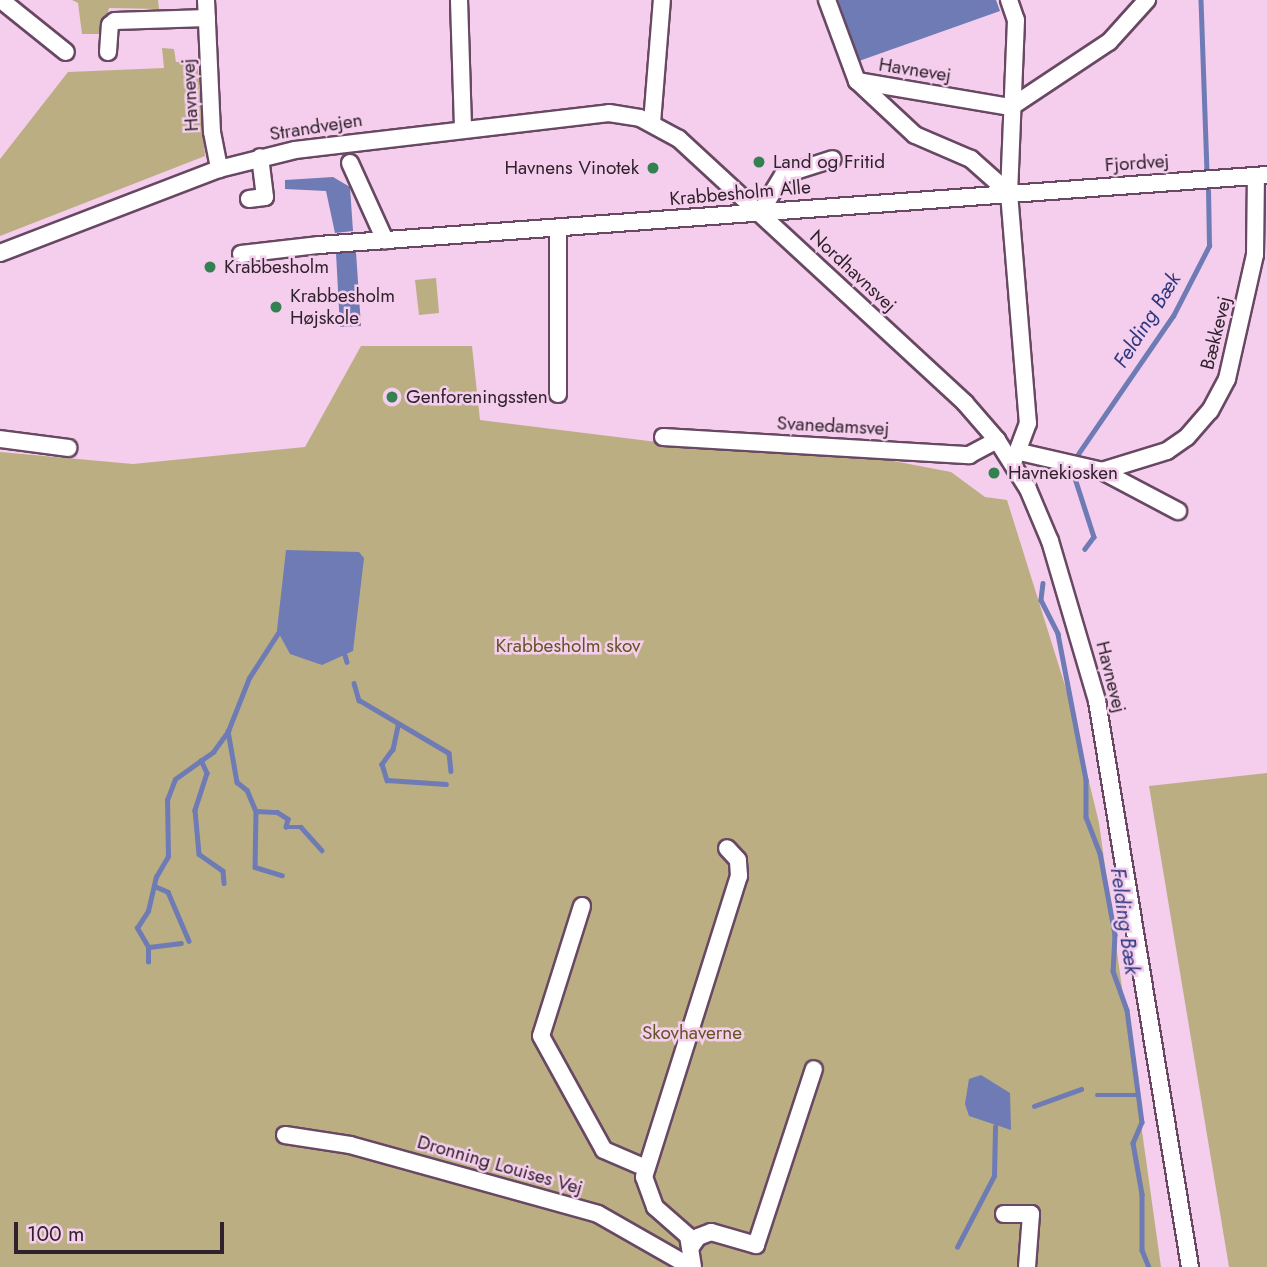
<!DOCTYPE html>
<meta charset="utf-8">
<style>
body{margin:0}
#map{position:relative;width:1267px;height:1267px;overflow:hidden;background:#f4ceec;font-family:Jost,sans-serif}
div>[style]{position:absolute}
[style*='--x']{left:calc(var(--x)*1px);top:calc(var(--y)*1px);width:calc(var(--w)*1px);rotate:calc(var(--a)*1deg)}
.green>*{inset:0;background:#bbae83}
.water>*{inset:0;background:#6e7bb5}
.stream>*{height:4.5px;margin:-2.25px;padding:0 2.25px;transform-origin:2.25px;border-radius:2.25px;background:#6e7bb5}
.roads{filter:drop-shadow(2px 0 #684862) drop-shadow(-2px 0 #684862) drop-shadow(0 2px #684862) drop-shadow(0 -2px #684862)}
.minor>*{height:16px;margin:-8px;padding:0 8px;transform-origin:8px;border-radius:8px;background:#fff}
.dots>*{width:19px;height:19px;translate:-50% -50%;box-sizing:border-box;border:4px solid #f4ceec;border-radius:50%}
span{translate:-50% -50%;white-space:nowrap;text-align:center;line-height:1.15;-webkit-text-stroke:5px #f4ceec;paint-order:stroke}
.street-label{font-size:19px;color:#30222d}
.poi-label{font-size:19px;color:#30222d}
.left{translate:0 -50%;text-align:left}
.right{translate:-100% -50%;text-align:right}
.park-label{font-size:19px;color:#635522}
.water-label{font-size:21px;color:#2e3880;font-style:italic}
.scale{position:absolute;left:14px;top:1222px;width:210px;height:32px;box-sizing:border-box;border:4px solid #30222d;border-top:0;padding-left:9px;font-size:21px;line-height:24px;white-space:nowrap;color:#30222d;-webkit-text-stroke:5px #f4ceec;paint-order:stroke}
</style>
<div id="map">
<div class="green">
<div style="clip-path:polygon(72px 0,158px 0,159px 9px,109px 8px,102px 34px,82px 34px,78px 3px)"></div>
<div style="clip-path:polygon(162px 48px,174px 49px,176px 62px,187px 61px,198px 69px,205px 156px,0 236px,0 159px,68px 72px,164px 68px)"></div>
<div style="clip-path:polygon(436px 278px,439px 313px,419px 315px,415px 280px)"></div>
<div style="clip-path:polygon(361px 346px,472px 346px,480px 420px,657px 442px,862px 455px,951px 472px,985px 497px,1007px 500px,1068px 695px,1099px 823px,1161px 1267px,0 1267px,0 452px,133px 464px,305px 447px)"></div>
<div style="clip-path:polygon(1267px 773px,1267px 1267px,1229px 1267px,1149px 786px)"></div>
</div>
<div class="water">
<div style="clip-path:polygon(838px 0,996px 0,1000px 11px,859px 61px)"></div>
<div style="clip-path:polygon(333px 177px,350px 187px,353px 231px,335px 233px,326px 191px,285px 189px,285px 180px)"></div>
<div style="clip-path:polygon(356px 252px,361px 326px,340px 327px,336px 253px)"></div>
<div style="clip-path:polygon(286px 550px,359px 552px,364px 558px,353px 651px,322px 665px,290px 654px,277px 630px)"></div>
<div style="clip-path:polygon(981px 1075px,1010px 1093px,1011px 1130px,969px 1116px,965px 1104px,969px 1079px)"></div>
</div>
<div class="stream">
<div style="--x:1201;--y:0;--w:172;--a:88"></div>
<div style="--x:1078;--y:454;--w:168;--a:-55.5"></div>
<div style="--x:1173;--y:316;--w:79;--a:-62.8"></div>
<div style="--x:1209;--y:246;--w:55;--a:-91"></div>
<div style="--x:1073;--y:472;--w:68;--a:72.1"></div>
<div style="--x:1094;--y:537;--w:15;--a:127"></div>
<div style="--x:1043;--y:583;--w:17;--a:97"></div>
<div style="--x:1041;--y:600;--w:38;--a:63"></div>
<div style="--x:1058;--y:634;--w:149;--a:79.1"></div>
<div style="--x:1086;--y:780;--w:37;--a:90"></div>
<div style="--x:1086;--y:817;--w:39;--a:69"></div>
<div style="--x:1100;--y:853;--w:83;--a:79.6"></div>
<div style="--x:1115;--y:935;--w:36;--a:93"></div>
<div style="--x:1113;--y:971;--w:41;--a:70.3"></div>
<div style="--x:1127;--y:1010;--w:113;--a:82.4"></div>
<div style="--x:1142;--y:1122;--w:23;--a:113"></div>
<div style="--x:1133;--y:1143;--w:52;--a:80"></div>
<div style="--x:1142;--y:1194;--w:56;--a:90"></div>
<div style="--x:1142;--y:1250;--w:18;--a:68"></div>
<div style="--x:345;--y:655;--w:7;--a:74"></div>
<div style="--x:354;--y:683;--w:18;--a:74"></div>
<div style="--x:359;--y:700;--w:104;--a:30.5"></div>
<div style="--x:449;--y:753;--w:18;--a:84"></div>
<div style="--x:398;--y:726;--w:24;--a:102"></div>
<div style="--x:393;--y:749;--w:19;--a:126"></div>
<div style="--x:382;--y:764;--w:17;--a:73"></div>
<div style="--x:387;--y:780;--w:59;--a:3.9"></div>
<div style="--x:228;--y:731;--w:52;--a:80"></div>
<div style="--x:237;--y:782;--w:13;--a:39"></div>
<div style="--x:247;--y:790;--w:23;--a:67"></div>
<div style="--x:256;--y:811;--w:56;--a:91"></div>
<div style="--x:255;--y:867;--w:28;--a:17"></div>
<div style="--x:201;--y:760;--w:14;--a:65"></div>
<div style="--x:207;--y:773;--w:39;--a:108"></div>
<div style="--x:195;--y:810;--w:44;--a:84.8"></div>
<div style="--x:199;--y:854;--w:29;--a:35"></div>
<div style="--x:223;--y:871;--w:12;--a:85"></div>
<div style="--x:256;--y:811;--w:21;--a:3"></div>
<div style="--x:277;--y:812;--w:13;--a:32"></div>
<div style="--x:288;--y:819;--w:8;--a:104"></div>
<div style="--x:286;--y:827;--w:15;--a:0"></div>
<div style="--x:301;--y:827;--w:31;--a:48"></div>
<div style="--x:157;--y:887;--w:12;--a:24"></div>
<div style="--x:168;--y:892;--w:53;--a:66.8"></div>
<div style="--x:149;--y:947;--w:32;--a:-7"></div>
<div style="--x:148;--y:962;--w:15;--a:-90"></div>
<div style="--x:148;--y:947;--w:22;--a:-120"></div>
<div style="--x:137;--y:928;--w:20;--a:-57"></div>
<div style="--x:148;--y:911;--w:35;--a:-77"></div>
<div style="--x:156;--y:877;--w:24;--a:-60"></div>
<div style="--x:168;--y:856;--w:56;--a:-91"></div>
<div style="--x:167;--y:800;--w:22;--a:-69"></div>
<div style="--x:175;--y:779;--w:47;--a:-35.4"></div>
<div style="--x:213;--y:752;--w:26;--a:-54"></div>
<div style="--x:228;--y:731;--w:57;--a:-68.4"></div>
<div style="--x:249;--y:678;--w:54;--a:-57.2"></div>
<div style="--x:1097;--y:1095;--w:41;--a:0"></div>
<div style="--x:1034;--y:1106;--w:50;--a:-19.9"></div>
<div style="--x:957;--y:1247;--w:80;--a:-62.5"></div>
<div style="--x:994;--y:1176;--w:49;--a:-88.8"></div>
</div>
<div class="roads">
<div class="minor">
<div style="--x:1;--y:0;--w:83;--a:38.7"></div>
<div style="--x:206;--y:0;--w:132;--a:87.4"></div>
<div style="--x:212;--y:132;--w:38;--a:79"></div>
<div style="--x:459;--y:0;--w:129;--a:88.2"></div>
<div style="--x:827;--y:0;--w:86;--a:69.7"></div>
<div style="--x:857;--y:81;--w:156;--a:9.6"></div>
<div style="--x:1009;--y:0;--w:21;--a:71"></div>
<div style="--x:1016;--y:20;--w:173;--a:92.3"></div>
<div style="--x:1009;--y:193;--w:231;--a:85.3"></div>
<div style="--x:1028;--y:423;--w:43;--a:110.6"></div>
<div style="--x:108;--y:52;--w:27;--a:-86"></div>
<div style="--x:110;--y:25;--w:6;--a:-39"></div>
<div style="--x:115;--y:21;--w:92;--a:-1.9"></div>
<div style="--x:857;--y:81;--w:79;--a:43"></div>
<div style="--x:915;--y:135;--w:61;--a:23.2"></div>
<div style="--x:971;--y:159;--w:51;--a:41.8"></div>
<div style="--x:1011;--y:107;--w:118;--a:-33.6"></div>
<div style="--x:1109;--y:42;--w:57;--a:-47.9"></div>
<div style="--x:652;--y:123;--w:123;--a:-85.4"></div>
<div style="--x:350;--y:163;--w:85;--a:65.6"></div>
<div style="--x:249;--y:199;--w:16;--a:-7"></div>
<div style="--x:265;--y:197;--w:40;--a:-97.1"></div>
<div style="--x:760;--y:213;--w:44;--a:-58.8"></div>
<div style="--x:783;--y:175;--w:52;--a:-17.7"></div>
<div style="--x:558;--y:228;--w:166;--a:90"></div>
<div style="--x:0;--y:253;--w:235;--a:-21"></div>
<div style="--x:219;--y:169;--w:78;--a:-14"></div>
<div style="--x:295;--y:150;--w:316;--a:-6.7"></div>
<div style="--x:609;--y:113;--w:31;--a:9"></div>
<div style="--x:640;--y:118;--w:44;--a:28.3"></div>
<div style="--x:679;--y:139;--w:389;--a:42.7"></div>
<div style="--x:965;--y:403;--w:49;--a:49.1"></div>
<div style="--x:997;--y:440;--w:58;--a:57.7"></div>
<div style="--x:1028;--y:489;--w:56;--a:67.1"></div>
<div style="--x:1050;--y:541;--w:167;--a:73.6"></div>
<div style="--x:1097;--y:701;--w:574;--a:80.67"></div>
<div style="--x:241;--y:254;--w:79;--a:-6.6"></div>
<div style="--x:319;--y:245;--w:951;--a:-4.22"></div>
<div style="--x:663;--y:437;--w:307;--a:3.4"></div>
<div style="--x:969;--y:455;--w:32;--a:-28"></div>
<div style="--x:0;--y:439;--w:69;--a:7.5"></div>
<div style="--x:1020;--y:452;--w:84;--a:13"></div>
<div style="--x:1102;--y:471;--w:68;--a:-17.1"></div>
<div style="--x:1167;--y:451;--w:24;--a:-35"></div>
<div style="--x:1187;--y:437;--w:35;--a:-49"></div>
<div style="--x:1210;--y:411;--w:36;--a:-62"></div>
<div style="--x:1227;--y:379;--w:127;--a:-77.3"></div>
<div style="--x:1255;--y:255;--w:79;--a:-89.3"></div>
<div style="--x:1102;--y:471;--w:86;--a:27.8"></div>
<div style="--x:582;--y:906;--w:136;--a:107.5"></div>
<div style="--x:541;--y:1036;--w:130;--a:61.1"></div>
<div style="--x:604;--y:1150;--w:46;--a:23.2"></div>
<div style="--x:285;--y:1135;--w:66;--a:8.7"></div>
<div style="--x:350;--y:1145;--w:257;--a:15.5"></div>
<div style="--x:598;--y:1214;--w:107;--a:29.7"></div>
<div style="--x:1004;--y:1214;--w:27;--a:0"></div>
<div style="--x:1031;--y:1214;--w:53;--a:94.3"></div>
<div style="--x:691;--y:1247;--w:12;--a:-55"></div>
<div style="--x:698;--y:1237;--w:14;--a:-21"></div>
<div style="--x:711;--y:1232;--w:47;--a:16.1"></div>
<div style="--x:756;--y:1245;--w:185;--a:-71.8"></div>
<div style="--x:693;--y:1267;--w:31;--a:-99"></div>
<div style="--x:688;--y:1236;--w:44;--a:-138.7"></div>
<div style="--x:655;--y:1207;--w:32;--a:-110"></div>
<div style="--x:644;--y:1177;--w:316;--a:-72.5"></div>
<div style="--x:739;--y:876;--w:16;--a:-94"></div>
<div style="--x:738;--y:860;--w:16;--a:-133"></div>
</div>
</div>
<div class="dots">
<div style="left:759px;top:162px;background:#338150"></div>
<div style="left:653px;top:168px;background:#338150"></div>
<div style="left:210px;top:267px;background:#338150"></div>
<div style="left:276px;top:307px;background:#338150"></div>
<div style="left:392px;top:397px;background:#338150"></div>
<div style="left:994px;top:473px;background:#338150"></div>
</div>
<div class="street-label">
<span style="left:915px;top:70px;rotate:9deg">Havnevej</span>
<span style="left:190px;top:95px;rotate:-93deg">Havnevej</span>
<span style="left:316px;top:127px;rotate:-9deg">Strandvejen</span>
<span style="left:1137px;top:163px;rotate:-4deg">Fjordvej</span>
<span style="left:740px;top:193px;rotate:-5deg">Krabbesholm Alle</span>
<span style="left:853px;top:271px;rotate:43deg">Nordhavnsvej</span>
<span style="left:1216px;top:333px;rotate:-76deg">Bækkevej</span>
<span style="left:833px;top:426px;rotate:3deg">Svanedamsvej</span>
<span style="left:1111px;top:677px;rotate:76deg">Havnevej</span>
<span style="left:500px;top:1165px;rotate:16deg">Dronning Louises Vej</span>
</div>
<div class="poi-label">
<span class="left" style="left:773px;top:162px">Land og Fritid</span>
<span class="right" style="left:639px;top:168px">Havnens Vinotek</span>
<span class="left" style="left:224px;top:267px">Krabbesholm</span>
<span class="left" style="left:290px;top:307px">Krabbesholm<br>Højskole</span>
<span class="left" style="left:406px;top:397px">Genforeningssten</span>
<span class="left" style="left:1008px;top:473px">Havnekiosken</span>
</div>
<div class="park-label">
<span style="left:568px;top:646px">Krabbesholm skov</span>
<span style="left:692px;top:1033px">Skovhaverne</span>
</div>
<div class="water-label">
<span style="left:1147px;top:320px;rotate:-58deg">Felding Bæk</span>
<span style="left:1125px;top:921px;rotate:82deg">Felding Bæk</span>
</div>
<div class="scale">100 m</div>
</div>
